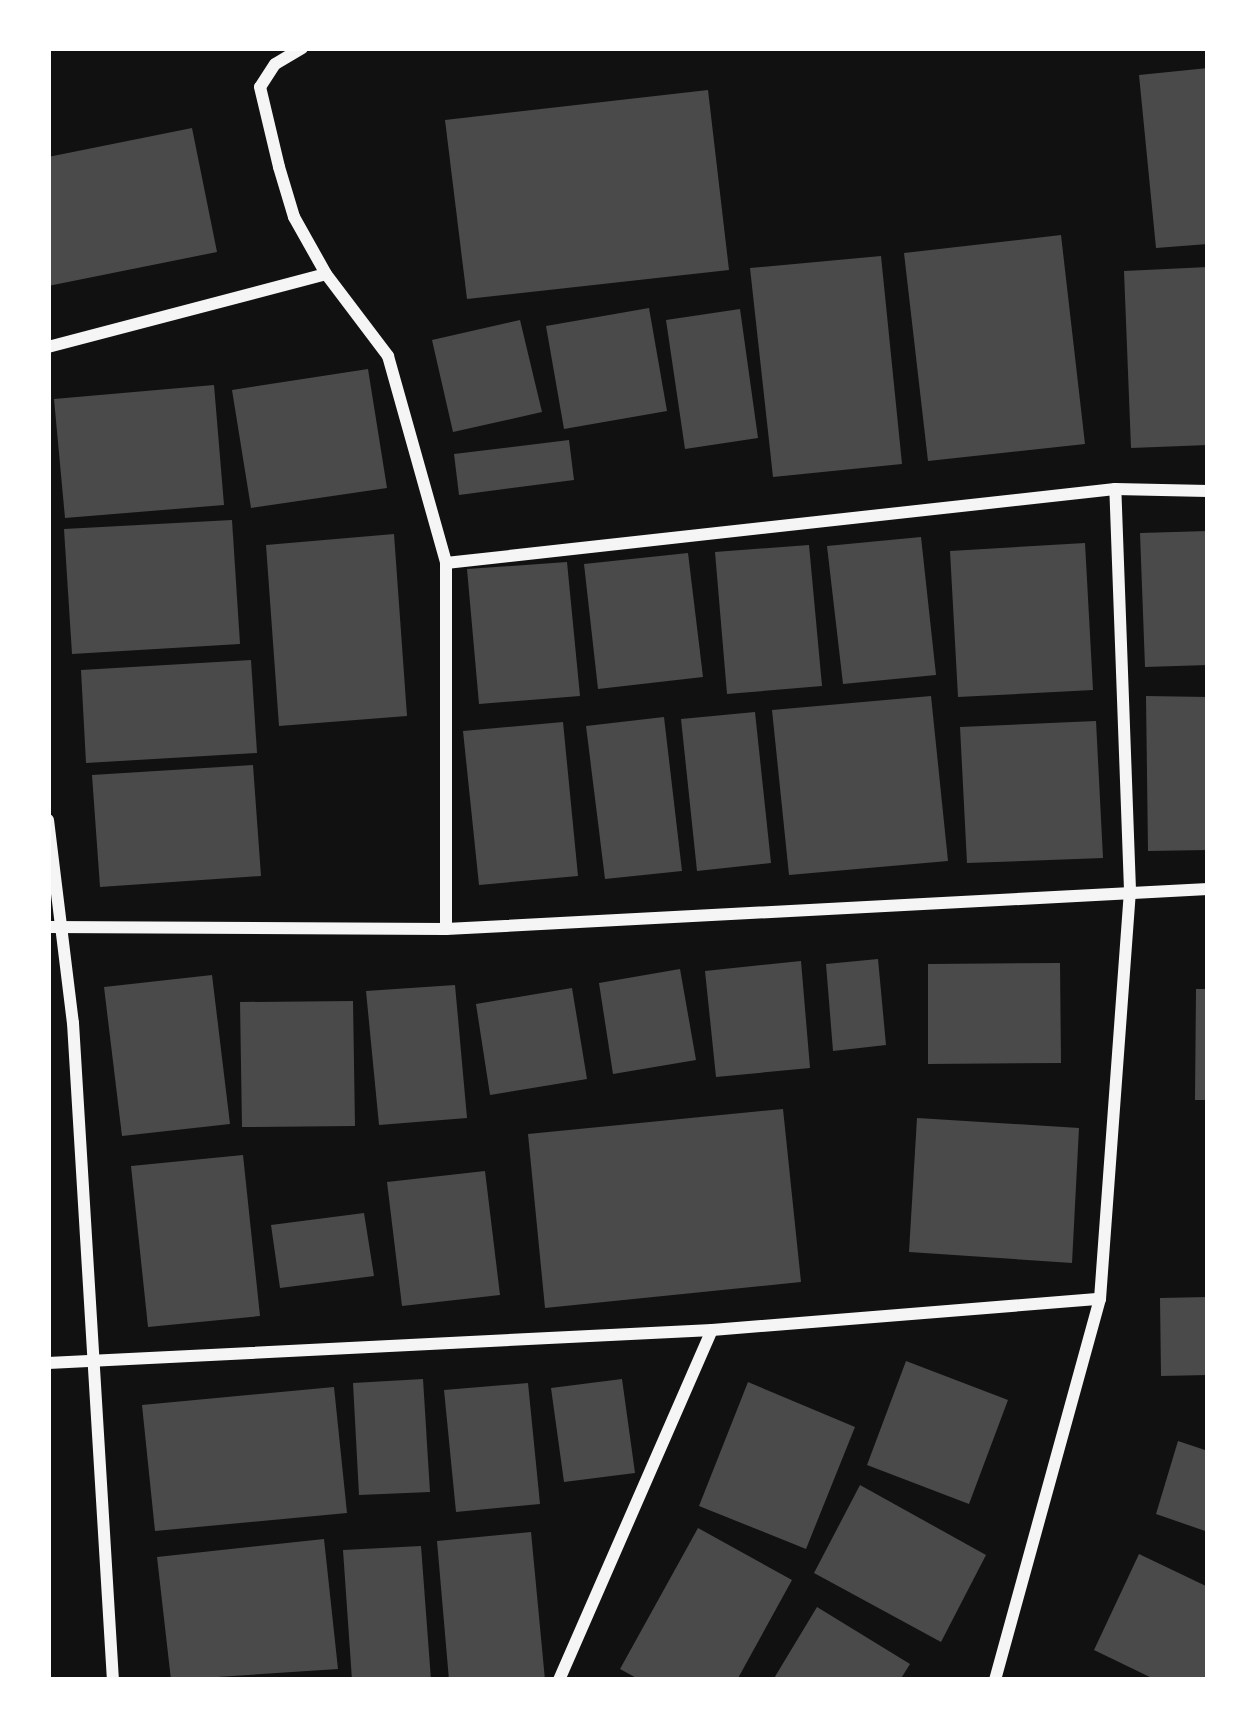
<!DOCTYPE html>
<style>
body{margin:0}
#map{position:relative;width:1256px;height:1728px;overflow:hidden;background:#111;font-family:"Crimson Pro",serif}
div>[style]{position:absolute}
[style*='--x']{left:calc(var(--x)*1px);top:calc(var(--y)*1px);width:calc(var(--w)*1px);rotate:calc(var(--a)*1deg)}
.building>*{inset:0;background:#4a4a4a}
.minor>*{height:12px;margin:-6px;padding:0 6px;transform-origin:6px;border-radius:6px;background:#f5f5f5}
span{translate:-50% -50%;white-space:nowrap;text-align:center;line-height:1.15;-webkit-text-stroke:12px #fff;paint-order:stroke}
.frame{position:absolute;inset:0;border:51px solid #fff;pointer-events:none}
</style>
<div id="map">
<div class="building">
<div style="clip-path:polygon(1208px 68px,1208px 244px,1156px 248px,1139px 75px)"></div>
<div style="clip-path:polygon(708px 90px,729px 270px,467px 299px,445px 120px)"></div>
<div style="clip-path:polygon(192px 128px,217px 252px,48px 286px,48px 157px)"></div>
<div style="clip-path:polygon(1061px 235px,1085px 444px,928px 461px,904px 253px)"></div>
<div style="clip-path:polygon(881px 256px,902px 464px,773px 477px,750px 268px)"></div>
<div style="clip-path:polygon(1208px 267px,1208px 445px,1131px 448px,1124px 271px)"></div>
<div style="clip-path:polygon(649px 308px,667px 411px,564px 429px,546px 326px)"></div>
<div style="clip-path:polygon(740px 309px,758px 438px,685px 449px,666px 320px)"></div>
<div style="clip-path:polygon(520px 320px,542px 412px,453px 432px,432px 340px)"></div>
<div style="clip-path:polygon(368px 369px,387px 488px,251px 508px,232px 390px)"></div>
<div style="clip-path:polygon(214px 385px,224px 505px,65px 518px,54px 399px)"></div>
<div style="clip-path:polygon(569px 440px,574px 480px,459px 495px,454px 454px)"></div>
<div style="clip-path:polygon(232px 520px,240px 644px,72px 654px,64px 529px)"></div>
<div style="clip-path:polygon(1208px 531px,1208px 665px,1145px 667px,1140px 533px)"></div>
<div style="clip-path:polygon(394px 534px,407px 716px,279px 726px,266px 545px)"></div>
<div style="clip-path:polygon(921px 537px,936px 675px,843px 684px,827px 546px)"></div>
<div style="clip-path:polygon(1085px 543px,1093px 690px,958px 697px,950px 551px)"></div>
<div style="clip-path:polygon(809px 545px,822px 686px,727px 694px,715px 552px)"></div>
<div style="clip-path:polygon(688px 553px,703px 677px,598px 689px,584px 564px)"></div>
<div style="clip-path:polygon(567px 562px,580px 696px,479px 704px,467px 569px)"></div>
<div style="clip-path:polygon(251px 660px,257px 753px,86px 763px,81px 670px)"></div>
<div style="clip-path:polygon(931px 696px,948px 861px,789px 875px,772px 710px)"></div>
<div style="clip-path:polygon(1146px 696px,1208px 697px,1208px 850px,1148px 851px)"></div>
<div style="clip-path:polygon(755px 712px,771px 863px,697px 871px,681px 719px)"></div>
<div style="clip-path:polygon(664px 717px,682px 871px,605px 879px,586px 726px)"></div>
<div style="clip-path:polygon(1096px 721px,1103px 858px,967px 863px,960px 727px)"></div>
<div style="clip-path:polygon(563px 722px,578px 876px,479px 885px,463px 731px)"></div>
<div style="clip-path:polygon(253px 765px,261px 876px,100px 887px,92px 775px)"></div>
<div style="clip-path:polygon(878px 959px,886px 1045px,833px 1051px,826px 964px)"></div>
<div style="clip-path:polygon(801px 961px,810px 1068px,716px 1077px,705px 971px)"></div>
<div style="clip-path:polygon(1060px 963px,1061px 1063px,928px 1064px,928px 964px)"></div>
<div style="clip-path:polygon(680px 969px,696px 1060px,613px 1074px,599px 983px)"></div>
<div style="clip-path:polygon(212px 975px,230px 1124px,122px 1136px,104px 987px)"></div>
<div style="clip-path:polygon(455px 985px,467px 1118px,379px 1125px,366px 991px)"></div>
<div style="clip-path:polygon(572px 988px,587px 1079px,490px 1095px,476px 1004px)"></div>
<div style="clip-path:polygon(1196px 989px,1208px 989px,1208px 1100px,1195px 1100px)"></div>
<div style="clip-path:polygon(353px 1001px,355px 1126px,242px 1127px,240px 1002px)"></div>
<div style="clip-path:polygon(783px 1109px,801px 1282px,545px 1308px,528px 1134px)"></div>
<div style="clip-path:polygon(917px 1118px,1079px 1128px,1072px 1263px,909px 1252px)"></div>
<div style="clip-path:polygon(243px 1155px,260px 1316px,148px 1327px,131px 1166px)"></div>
<div style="clip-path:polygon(485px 1171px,500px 1295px,402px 1306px,387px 1182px)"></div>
<div style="clip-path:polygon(364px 1213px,374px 1276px,280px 1288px,271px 1225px)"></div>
<div style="clip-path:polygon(1208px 1297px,1208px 1375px,1161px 1376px,1160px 1298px)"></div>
<div style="clip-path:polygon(906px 1361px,1008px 1400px,969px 1504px,867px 1465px)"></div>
<div style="clip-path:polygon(423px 1379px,430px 1492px,359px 1495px,353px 1383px)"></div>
<div style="clip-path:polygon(622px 1379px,635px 1473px,564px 1482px,551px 1388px)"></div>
<div style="clip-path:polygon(748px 1382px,855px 1427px,806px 1549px,699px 1506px)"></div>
<div style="clip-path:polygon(528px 1383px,540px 1504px,456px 1512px,444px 1390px)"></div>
<div style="clip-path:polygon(334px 1387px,347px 1513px,155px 1531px,142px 1405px)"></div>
<div style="clip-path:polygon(1178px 1441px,1208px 1451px,1208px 1532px,1156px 1514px)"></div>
<div style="clip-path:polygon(860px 1485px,986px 1555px,941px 1642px,814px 1573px)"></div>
<div style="clip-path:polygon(698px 1528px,792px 1580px,737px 1680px,640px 1680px,620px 1669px)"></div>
<div style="clip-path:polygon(531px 1532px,545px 1680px,449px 1680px,437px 1541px)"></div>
<div style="clip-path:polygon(324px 1539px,338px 1669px,171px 1680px,157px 1557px)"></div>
<div style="clip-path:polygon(421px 1546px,431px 1680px,352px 1680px,343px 1550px)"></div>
<div style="clip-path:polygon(1139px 1554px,1208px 1587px,1208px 1680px,1156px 1680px,1094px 1650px)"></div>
<div style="clip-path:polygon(817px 1607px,910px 1664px,900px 1680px,773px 1680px)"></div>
</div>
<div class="minor">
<div style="--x:302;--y:48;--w:31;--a:149"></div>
<div style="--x:275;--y:64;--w:27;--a:123"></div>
<div style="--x:260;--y:87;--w:82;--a:76.6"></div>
<div style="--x:279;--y:167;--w:52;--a:73.3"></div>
<div style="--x:294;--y:217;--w:65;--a:60.7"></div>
<div style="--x:326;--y:274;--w:103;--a:52.9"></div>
<div style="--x:388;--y:356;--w:215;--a:74.3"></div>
<div style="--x:446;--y:563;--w:366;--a:90"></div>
<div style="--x:48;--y:347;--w:287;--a:-14.7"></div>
<div style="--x:446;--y:563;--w:673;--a:-6.31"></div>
<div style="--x:1115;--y:489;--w:93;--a:1.2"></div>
<div style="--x:48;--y:820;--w:205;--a:83"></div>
<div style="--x:73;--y:1023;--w:658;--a:86.52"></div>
<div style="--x:48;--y:927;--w:398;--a:0.3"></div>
<div style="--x:446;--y:929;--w:763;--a:-3"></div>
<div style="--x:48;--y:1363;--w:665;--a:-2.85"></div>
<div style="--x:712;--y:1330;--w:389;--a:-4.6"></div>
<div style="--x:559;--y:1680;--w:382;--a:-66.4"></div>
<div style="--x:995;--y:1680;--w:395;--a:-74.6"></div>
<div style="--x:1100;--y:1299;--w:410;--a:-85.8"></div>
<div style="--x:1130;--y:890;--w:401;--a:-92.1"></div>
</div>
<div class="frame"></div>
</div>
